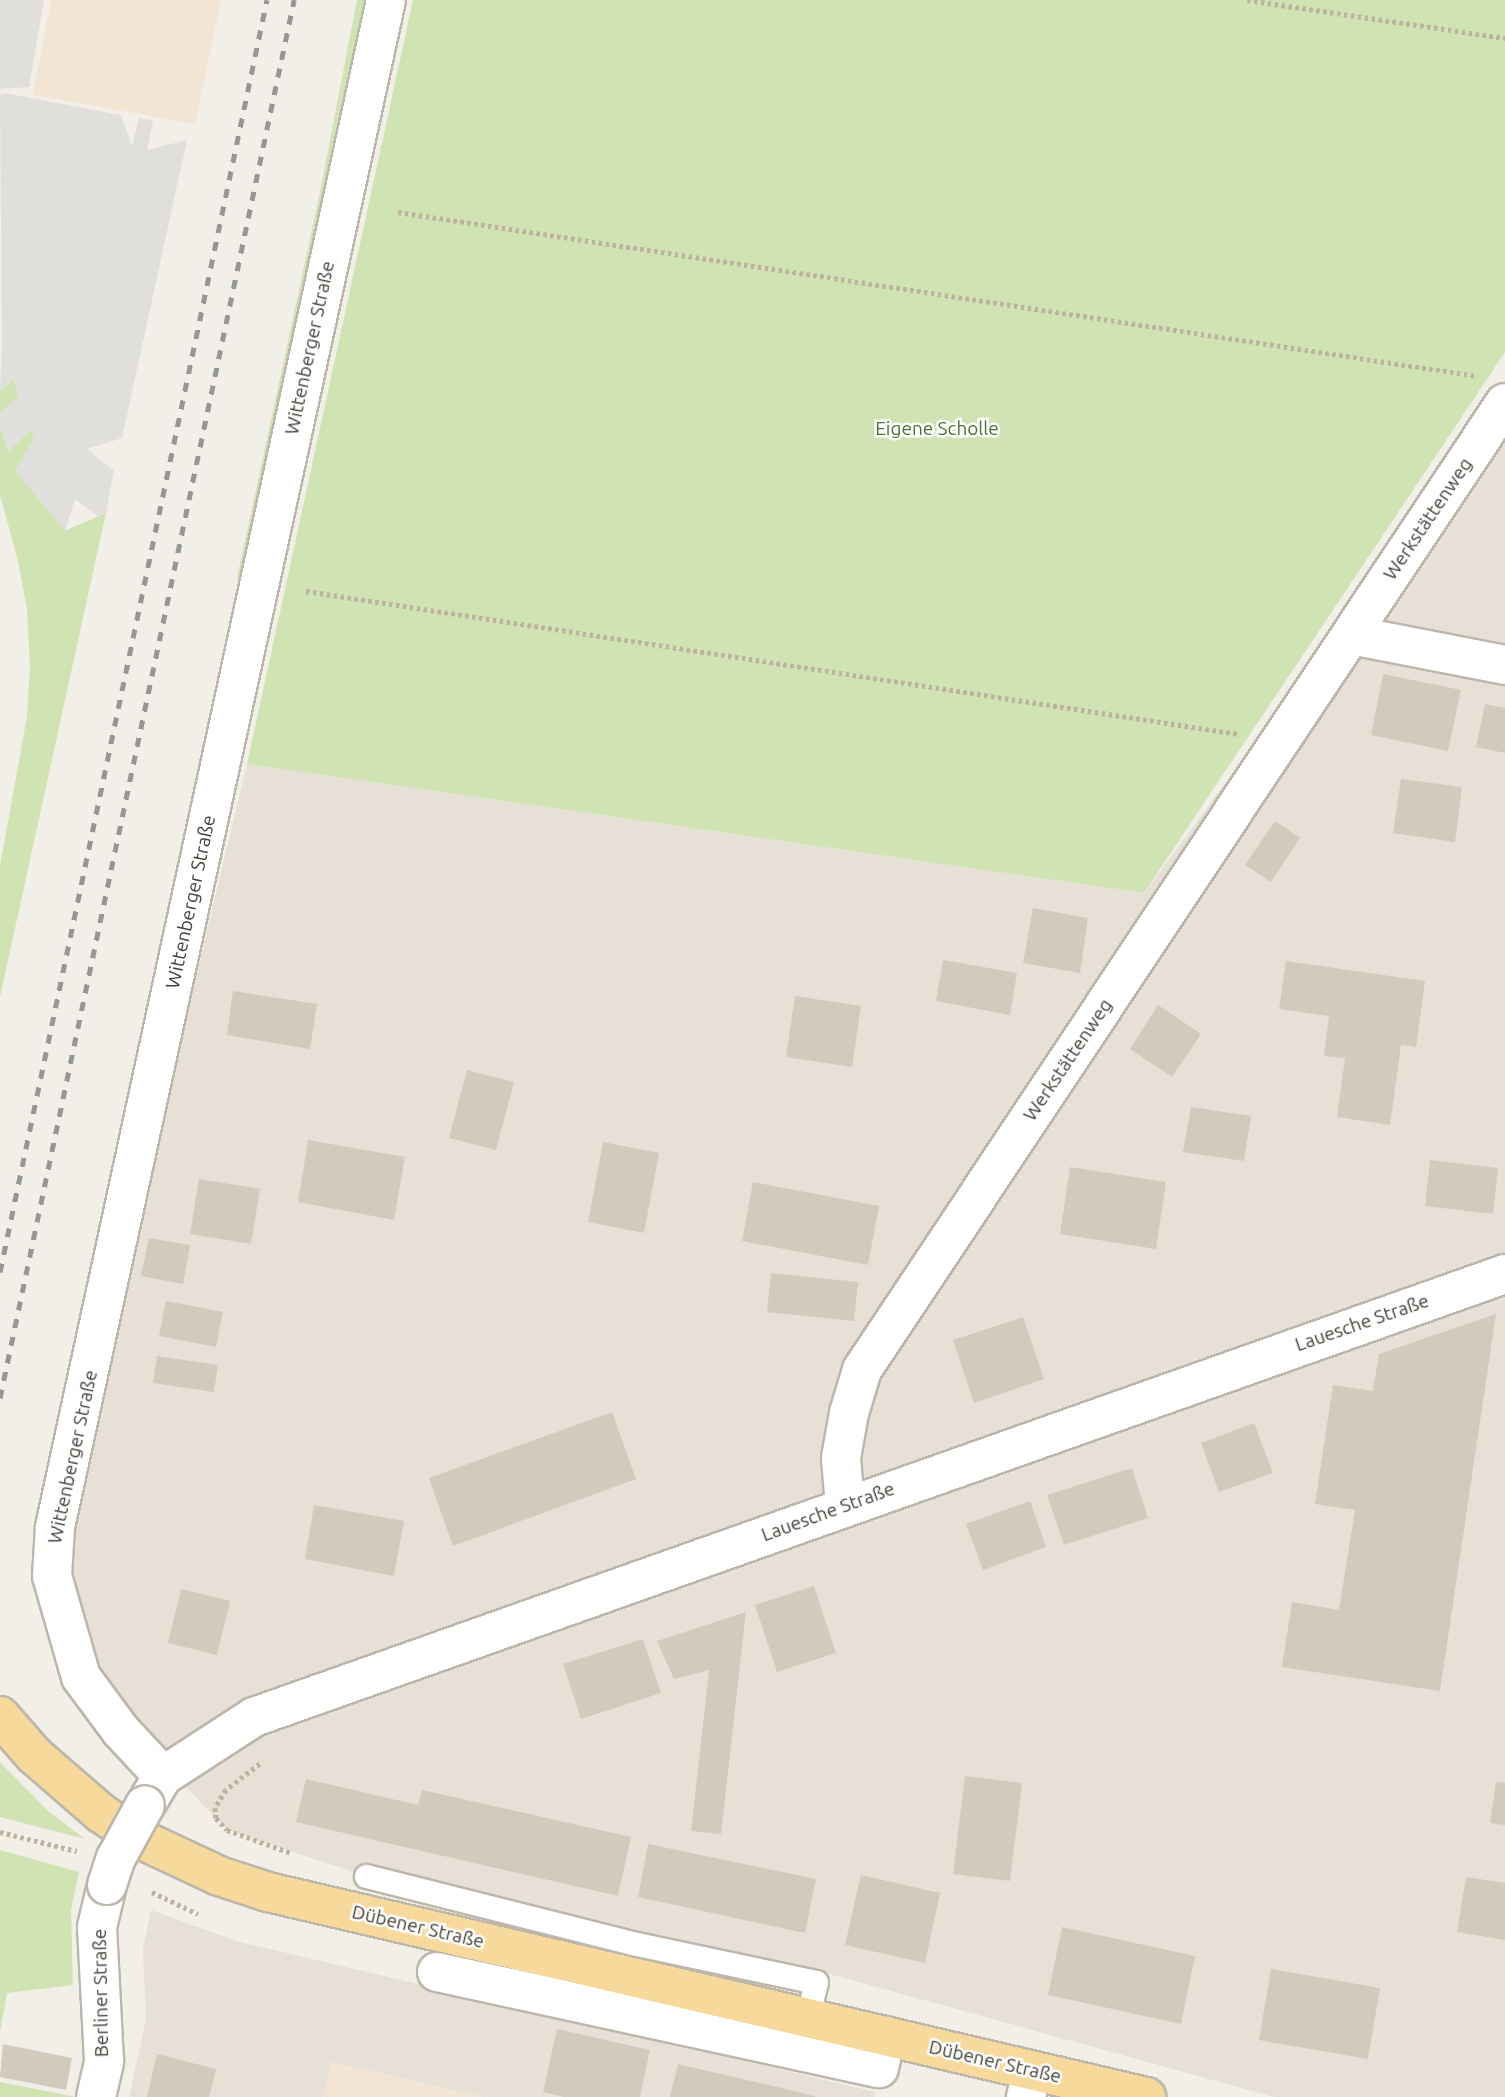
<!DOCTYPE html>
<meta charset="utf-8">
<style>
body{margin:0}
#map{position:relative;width:1505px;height:2097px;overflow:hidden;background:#f2efe8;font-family:Ubuntu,sans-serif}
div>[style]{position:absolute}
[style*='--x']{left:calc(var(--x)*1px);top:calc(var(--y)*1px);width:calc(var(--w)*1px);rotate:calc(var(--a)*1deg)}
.residential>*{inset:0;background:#e6e0d6}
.commercial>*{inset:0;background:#f3e5d4}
.green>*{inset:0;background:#d0e4b3}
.parking>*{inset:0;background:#e1dfdc}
.building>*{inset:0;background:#d3cabe}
.path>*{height:4.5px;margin-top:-2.25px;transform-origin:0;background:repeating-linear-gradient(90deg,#beb19d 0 3.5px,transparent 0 7px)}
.roads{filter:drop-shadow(2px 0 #bdb6ab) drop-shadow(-2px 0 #bdb6ab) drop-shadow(0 2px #bdb6ab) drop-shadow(0 -2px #bdb6ab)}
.service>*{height:23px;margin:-11.5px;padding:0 11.5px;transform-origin:11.5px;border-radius:11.5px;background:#fff}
.minor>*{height:38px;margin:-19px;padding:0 19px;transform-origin:19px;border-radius:19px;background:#fff}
.tertiary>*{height:38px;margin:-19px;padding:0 19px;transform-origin:19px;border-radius:19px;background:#fff}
.primary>*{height:38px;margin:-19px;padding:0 19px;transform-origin:19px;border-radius:19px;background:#f7d99c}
.rail>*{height:5px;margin-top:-2.5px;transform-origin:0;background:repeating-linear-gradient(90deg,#969696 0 9px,transparent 0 18px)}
.bridges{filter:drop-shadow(2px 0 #bdb6ab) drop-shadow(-2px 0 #bdb6ab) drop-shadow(0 2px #bdb6ab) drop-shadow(0 -2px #bdb6ab)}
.minor-bridge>*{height:38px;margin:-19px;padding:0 19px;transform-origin:19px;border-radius:19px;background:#fff}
span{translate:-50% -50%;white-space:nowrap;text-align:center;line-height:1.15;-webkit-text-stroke:5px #fff;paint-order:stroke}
.street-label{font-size:19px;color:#453f37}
.park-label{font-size:19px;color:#4b732e}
</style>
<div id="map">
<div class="residential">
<div style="clip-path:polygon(1505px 405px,1505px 2097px,1274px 2097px,837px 1976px,366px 1876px,227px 1830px,81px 1677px,52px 1576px,247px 764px,1144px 893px)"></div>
<div style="clip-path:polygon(151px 1910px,236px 1941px,875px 2092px,874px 2097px,483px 2097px,332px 2062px,323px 2097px,129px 2097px,146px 2019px,143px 1949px)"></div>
</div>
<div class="commercial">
<div style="clip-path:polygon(51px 0,221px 0,195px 124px,33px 95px)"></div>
<div style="clip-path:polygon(332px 2062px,483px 2097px,323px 2097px)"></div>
</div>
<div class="green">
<div style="clip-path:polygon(357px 0,371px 0,245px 581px,237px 578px,319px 197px)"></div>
<div style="clip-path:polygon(413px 0,1505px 0,1505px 352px,1144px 893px,247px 764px)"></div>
<div style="clip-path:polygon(14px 379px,19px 396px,0 413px,0 390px)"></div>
<div style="clip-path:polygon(0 425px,8px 451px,31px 429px,64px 531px,106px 513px,0 997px,0 866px,27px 716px,30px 666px,27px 609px,18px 561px,0 495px)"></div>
<div style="clip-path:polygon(0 1762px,48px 1811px,85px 1839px,0 1817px)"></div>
<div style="clip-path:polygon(0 1850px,79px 1872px,71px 1910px,73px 1985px,7px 1993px,0 2032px)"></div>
<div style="clip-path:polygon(0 2082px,77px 2097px,0 2097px)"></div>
</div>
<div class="parking">
<div style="clip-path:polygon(0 0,44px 0,29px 87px,0 89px)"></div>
<div style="clip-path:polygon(4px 93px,121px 115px,132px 146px,139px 118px,153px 121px,147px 150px,187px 140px,122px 438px,87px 449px,114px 471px,106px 513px,98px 516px,75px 499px,65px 531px,15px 471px,34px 439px,31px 429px,8px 452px,0 425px,0 413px,19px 395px,14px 379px,0 390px,2px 344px,0 95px)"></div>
</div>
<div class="building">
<div style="clip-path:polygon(1383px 674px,1461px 690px,1448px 751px,1371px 735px)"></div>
<div style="clip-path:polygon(1485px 704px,1505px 708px,1505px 753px,1476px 747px)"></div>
<div style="clip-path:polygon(1401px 779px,1462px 787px,1455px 842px,1393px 833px)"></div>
<div style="clip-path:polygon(1275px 821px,1300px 838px,1271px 882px,1245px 865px)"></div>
<div style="clip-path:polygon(1033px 908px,1088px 918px,1080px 973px,1023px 963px)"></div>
<div style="clip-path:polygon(943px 960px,1017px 973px,1010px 1015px,936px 1001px)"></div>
<div style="clip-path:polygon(1286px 961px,1425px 981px,1416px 1047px,1401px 1045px,1390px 1125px,1337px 1117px,1345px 1058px,1324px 1056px,1329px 1016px,1279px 1009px)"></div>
<div style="clip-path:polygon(233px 991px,317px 1004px,310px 1049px,227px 1035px)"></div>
<div style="clip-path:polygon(795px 996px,861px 1006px,852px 1067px,786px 1057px)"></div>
<div style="clip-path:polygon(1158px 1005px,1201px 1034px,1172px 1077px,1130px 1049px)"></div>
<div style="clip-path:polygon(467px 1070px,514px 1082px,496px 1150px,449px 1138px)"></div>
<div style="clip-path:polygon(1191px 1107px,1251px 1116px,1244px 1161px,1183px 1152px)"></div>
<div style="clip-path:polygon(308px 1140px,405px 1157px,394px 1220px,298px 1202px)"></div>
<div style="clip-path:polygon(603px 1142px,659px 1153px,644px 1233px,588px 1222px)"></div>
<div style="clip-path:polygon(1430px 1160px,1498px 1168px,1493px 1214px,1425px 1206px)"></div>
<div style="clip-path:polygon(1070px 1167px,1166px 1182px,1156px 1249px,1060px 1234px)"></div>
<div style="clip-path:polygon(199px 1179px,260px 1189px,251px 1244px,190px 1234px)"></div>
<div style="clip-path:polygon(753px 1182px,879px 1206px,868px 1265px,742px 1241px)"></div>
<div style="clip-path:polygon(149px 1238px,190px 1245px,183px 1284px,141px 1276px)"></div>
<div style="clip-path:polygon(771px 1273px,858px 1282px,854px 1321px,767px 1312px)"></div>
<div style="clip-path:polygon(166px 1301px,223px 1312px,216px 1347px,159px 1336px)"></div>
<div style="clip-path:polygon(1496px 1314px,1440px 1691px,1282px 1667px,1292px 1602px,1339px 1610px,1355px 1510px,1315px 1504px,1333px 1385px,1373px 1391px,1379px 1354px)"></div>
<div style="clip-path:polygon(1023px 1317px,1044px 1379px,974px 1403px,953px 1340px)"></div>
<div style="clip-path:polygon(157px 1356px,218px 1365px,214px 1392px,153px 1383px)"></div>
<div style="clip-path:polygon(612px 1412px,636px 1479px,453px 1546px,429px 1478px)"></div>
<div style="clip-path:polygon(1254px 1423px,1273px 1473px,1219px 1492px,1201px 1443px)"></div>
<div style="clip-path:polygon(1132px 1468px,1148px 1518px,1064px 1545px,1047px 1495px)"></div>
<div style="clip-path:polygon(1030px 1501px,1046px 1547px,983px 1570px,966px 1524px)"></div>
<div style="clip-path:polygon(314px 1505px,404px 1521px,394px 1576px,305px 1559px)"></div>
<div style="clip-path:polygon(814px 1586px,836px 1653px,777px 1672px,755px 1605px)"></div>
<div style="clip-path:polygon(181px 1589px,230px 1601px,217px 1655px,168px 1643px)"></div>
<div style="clip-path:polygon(746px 1612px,721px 1834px,691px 1831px,709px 1670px,674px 1679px,657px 1641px)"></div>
<div style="clip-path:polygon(643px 1639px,661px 1693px,581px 1719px,563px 1664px)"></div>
<div style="clip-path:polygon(965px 1776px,1022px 1783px,1010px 1881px,953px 1874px)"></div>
<div style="clip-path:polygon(306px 1779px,418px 1805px,422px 1790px,631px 1837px,618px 1896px,296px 1822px)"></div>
<div style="clip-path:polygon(1496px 1782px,1505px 1783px,1505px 1825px,1490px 1823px)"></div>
<div style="clip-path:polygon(648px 1844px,816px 1879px,805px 1933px,638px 1897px)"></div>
<div style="clip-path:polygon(861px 1875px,940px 1893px,925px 1963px,845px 1945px)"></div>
<div style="clip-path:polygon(1466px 1877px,1505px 1883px,1505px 1940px,1457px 1932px)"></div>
<div style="clip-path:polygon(1062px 1927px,1195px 1956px,1181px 2024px,1048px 1995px)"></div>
<div style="clip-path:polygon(1271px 1969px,1380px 1988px,1368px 2059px,1259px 2040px)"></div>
<div style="clip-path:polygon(557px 2029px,650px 2050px,640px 2097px,564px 2097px,543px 2092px)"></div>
<div style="clip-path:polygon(3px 2044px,72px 2058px,66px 2090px,0 2077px)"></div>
<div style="clip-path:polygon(157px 2054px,216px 2069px,209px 2097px,147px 2097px)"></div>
<div style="clip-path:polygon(678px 2064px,815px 2096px,815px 2097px,670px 2097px)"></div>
</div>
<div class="path">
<div style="--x:1247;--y:0;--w:261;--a:8.4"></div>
<div style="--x:398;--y:212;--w:1091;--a:8.64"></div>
<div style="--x:306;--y:591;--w:943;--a:8.72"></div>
<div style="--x:260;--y:1764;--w:43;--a:142.6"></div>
<div style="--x:226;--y:1790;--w:21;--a:121"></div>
<div style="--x:215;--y:1808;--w:10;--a:84"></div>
<div style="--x:216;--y:1818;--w:16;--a:47"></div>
<div style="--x:227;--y:1830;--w:68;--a:19.8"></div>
<div style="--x:0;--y:1832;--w:79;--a:13.9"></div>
<div style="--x:152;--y:1892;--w:51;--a:25.6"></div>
</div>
<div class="roads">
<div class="service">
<div style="--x:366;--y:1876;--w:274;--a:14.1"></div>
<div style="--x:632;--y:1943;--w:188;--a:12"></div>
<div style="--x:816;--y:1982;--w:37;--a:104"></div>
</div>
<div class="minor">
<div style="--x:1351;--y:635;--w:157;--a:11"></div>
<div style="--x:845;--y:1506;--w:48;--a:-94.8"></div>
<div style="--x:841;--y:1458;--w:46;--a:-79.9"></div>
<div style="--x:849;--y:1413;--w:45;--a:-73.2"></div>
<div style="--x:862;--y:1370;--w:1161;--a:-56.38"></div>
<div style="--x:146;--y:1804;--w:33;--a:-59"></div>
<div style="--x:163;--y:1776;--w:62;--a:-133"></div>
<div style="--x:121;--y:1731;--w:67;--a:-126.5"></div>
<div style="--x:81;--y:1677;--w:105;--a:-106"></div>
<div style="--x:52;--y:1576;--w:49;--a:-86.5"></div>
<div style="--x:55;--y:1527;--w:1562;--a:-77.77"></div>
<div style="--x:437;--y:1972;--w:452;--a:12.3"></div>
<div style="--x:879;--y:2068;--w:33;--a:-78"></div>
<div style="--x:96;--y:2097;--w:37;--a:-77"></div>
<div style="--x:104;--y:2061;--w:134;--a:-93"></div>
<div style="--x:97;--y:1927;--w:43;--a:-76.6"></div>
<div style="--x:1026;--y:2097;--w:27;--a:-77"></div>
</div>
<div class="tertiary">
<div style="--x:163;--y:1776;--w:108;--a:-33"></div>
<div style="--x:254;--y:1717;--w:1327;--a:-19.5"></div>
</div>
<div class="primary">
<div style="--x:0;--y:1716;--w:52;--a:48.9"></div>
<div style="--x:34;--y:1755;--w:89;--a:40.9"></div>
<div style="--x:101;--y:1813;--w:45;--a:34"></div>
<div style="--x:138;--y:1838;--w:89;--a:25.1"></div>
<div style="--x:219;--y:1876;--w:52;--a:18.1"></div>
<div style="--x:268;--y:1892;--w:902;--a:13.14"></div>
</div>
</div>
<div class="rail">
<div style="--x:0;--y:1272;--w:1300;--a:-78.15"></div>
<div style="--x:0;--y:1398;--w:1429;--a:-78.12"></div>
</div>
<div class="bridges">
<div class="minor-bridge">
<div style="--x:107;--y:1885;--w:28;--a:-72"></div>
<div style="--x:116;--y:1858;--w:60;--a:-61.3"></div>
</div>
</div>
<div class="street-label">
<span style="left:310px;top:348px;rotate:-78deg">Wittenberger Straße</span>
<span style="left:1428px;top:519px;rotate:-56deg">Werkstättenweg</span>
<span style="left:191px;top:902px;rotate:-78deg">Wittenberger Straße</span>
<span style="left:1068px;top:1060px;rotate:-56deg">Werkstättenweg</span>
<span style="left:1362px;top:1323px;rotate:-19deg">Lauesche Straße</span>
<span style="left:73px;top:1457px;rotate:-78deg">Wittenberger Straße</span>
<span style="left:828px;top:1512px;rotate:-20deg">Lauesche Straße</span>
<span style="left:418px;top:1927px;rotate:13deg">Dübener Straße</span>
<span style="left:101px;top:1993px;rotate:-91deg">Berliner Straße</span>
<span style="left:995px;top:2062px;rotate:13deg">Dübener Straße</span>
</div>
<div class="park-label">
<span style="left:937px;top:429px">Eigene Scholle</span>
</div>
</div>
